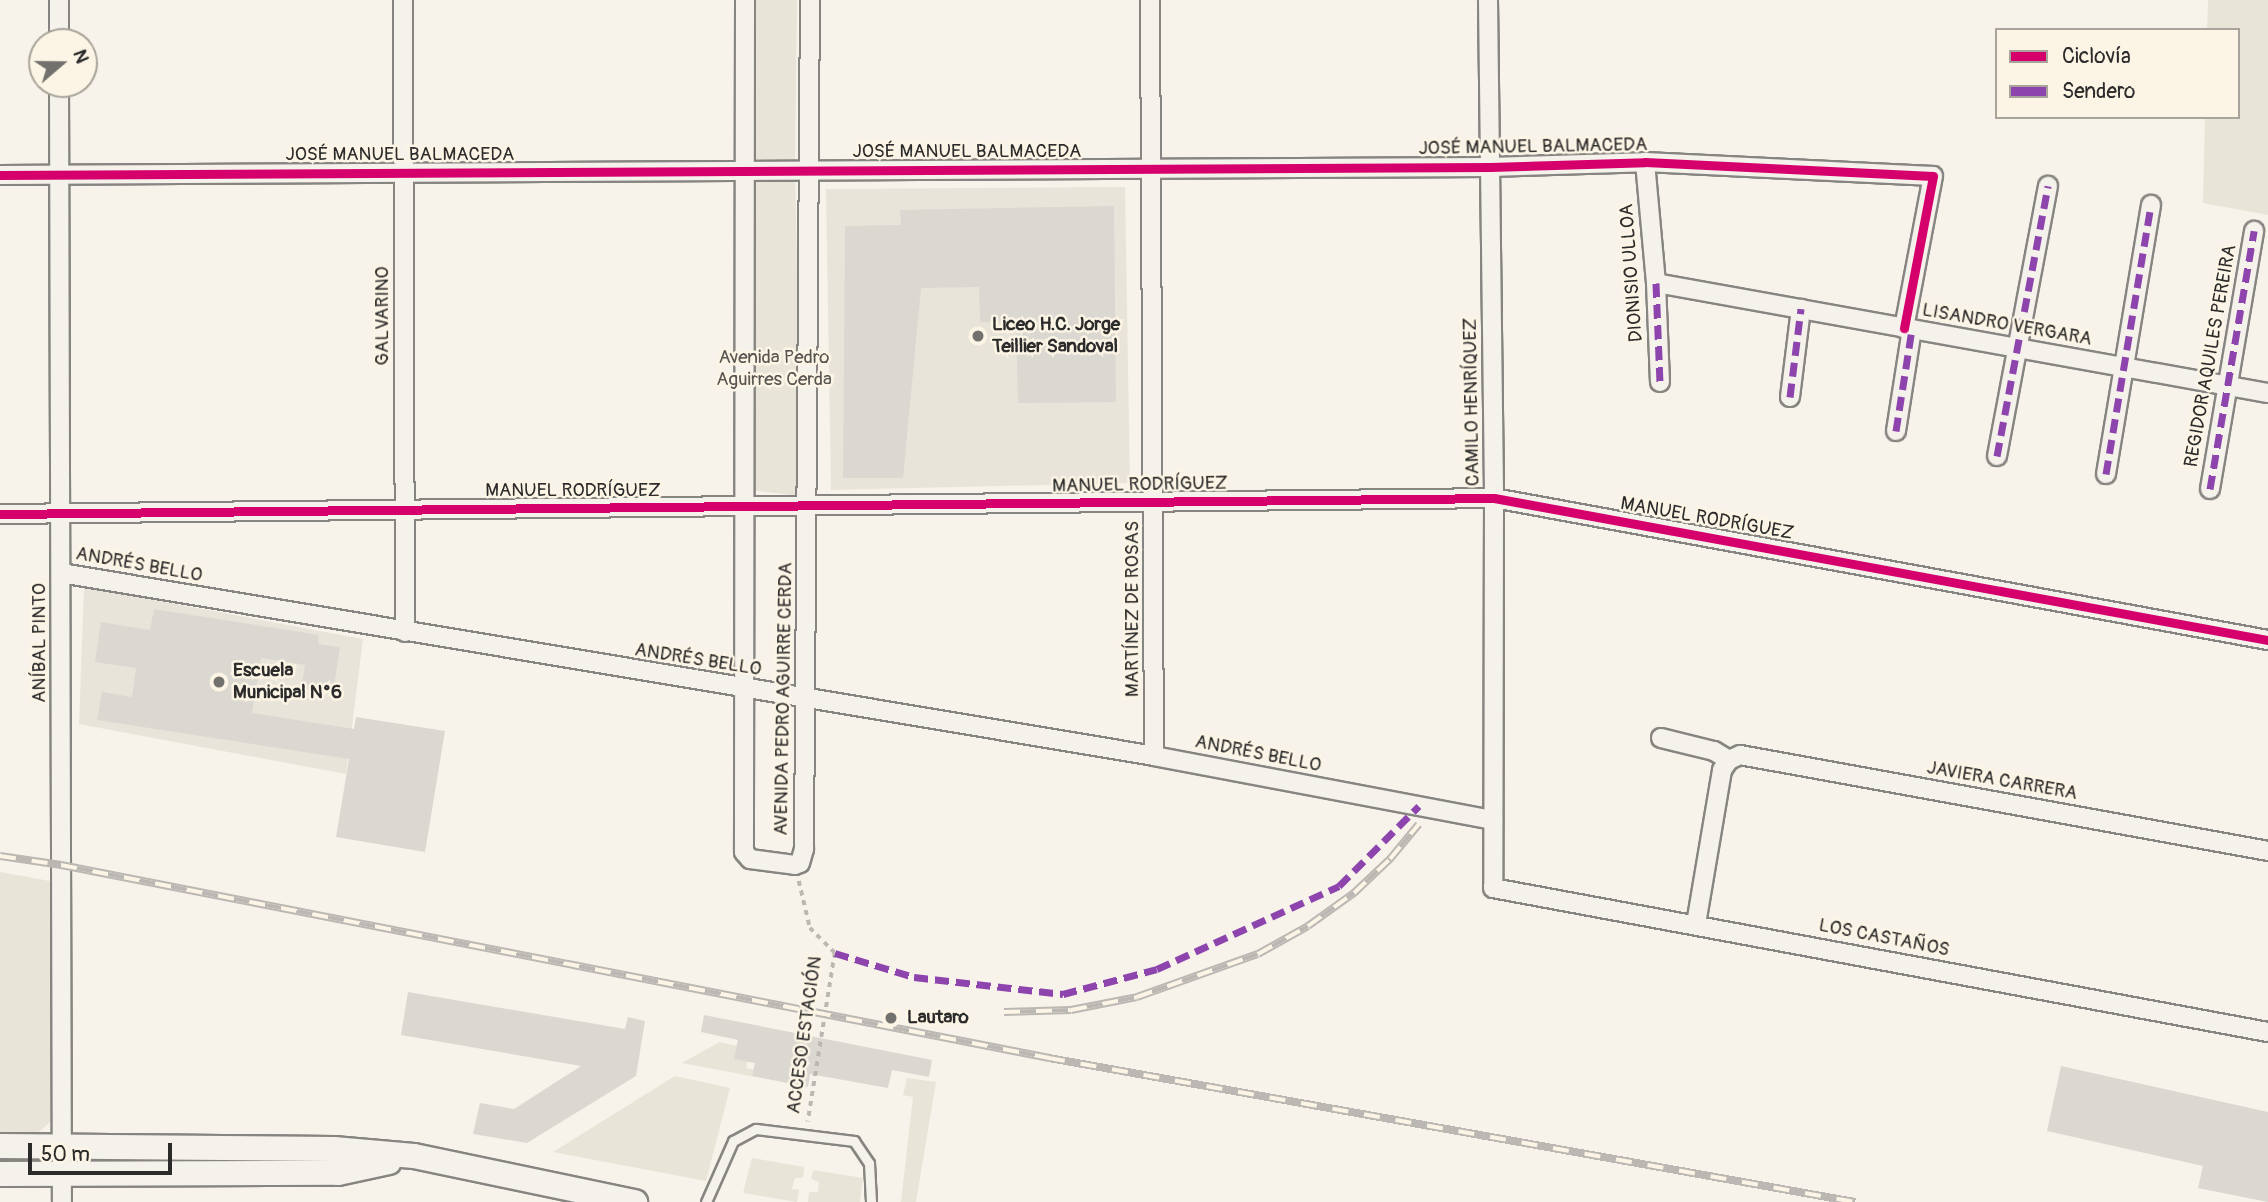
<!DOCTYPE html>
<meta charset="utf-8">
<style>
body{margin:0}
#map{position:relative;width:2268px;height:1202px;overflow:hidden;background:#f7f3ea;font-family:Pangolin,sans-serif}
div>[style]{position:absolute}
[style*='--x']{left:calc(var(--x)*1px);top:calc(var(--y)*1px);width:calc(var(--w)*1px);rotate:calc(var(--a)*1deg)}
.built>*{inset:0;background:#e9e4d9}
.green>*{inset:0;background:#e9e4d8}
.building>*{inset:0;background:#dad8d1}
.path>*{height:3.5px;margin-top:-1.75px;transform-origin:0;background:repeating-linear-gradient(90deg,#bbb8b4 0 5px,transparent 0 10px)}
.roads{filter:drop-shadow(2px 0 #878581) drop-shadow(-2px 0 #878581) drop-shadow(0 2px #878581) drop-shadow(0 -2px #878581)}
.lane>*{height:9px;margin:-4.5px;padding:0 4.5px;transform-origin:4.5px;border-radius:4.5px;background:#f5f2ec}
.street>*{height:18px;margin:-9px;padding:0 9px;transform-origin:9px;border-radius:9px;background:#f5f2ec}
.secondary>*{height:24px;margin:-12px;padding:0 12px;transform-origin:12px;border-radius:12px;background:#f5f2ec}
.rail>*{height:8px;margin-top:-4px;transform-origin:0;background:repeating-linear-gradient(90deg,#fcf5e5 0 16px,#bbb8b4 0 32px);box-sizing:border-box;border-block:2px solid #bbb8b4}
.quiet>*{height:7px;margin-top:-3.5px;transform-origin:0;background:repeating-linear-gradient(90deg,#8e44ad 0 14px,transparent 0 21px)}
.cycleway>*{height:9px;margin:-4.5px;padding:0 4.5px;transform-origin:4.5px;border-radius:4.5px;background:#d6006c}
.dots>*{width:19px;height:19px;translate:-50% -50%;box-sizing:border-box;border:4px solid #fcf5e5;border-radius:50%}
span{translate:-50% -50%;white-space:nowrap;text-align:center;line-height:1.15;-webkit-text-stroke:5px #fcf5e5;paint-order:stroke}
.street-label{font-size:19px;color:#2b2b2b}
.poi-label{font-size:19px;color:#2b2b2b;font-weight:700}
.left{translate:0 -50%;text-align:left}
.park-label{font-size:19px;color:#585653}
.legend{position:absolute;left:1995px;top:28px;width:245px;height:91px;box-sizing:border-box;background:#fcf5e5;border:2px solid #a8a49b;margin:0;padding:9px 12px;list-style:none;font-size:21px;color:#2b2b2b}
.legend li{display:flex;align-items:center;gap:14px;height:35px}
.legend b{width:35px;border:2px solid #a8a49b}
.north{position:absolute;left:28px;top:28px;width:70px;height:70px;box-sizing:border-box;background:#fcf5e5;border:2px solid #a8a49b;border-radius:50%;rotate:70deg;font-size:19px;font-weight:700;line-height:28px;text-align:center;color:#2b2b2b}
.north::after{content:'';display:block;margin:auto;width:24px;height:32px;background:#72716e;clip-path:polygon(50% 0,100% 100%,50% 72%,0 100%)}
.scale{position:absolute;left:28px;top:1143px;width:144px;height:32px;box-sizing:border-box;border:4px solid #2b2b2b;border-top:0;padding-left:9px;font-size:21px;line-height:24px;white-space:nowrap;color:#2b2b2b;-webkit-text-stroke:5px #fcf5e5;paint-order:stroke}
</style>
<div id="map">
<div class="built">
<div style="clip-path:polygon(1125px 187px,1130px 483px,831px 490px,826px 189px)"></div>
<div style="clip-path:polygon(84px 587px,363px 639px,346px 774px,79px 724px)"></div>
</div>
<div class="green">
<div style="clip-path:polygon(749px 0,797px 0,795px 166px,801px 496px,750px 490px)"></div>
<div style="clip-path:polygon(2208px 0,2268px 0,2268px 215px,2203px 203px,2205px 117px,2238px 117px,2238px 30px,2207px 30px)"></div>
<div style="clip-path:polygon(0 872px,55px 882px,50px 1122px,40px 1131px,24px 1137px,0 1137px)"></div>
<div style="clip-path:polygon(720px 1042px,750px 1049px,746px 1068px,768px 1073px,767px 1079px,682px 1063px)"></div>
<div style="clip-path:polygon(675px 1076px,730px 1088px,706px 1181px,553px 1152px)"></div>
<div style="clip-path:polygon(907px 1078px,936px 1082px,916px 1202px,901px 1202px,913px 1097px,903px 1095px)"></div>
<div style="clip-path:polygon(752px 1158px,804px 1167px,803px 1178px,795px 1178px,792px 1189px,799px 1190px,797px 1202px,743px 1193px)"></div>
<div style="clip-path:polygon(813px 1170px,863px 1178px,860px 1202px,808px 1202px,809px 1192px,818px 1192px,819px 1182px,811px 1179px)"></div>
</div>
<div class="building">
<div style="clip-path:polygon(1114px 206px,1116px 402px,1018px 403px,1016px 322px,980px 322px,979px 287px,921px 288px,903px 478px,843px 478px,845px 226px,901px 225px,900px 210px)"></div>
<div style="clip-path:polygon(154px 609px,319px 635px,318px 644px,340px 647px,333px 693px,301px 688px,305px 665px,261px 658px,252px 713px,354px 729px,356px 717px,445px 731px,425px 852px,336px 837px,349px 759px,97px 720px,102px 692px,132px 697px,136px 668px,95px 662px,101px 622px,150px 630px)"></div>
<div style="clip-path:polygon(408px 992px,625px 1029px,628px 1017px,645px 1021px,636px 1076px,527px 1143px,473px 1134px,480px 1103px,514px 1109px,581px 1066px,401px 1035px)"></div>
<div style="clip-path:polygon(704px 1015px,932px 1060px,929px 1077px,892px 1070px,888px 1088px,810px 1074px,808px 1087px,752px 1076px,755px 1063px,734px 1059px,738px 1040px,701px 1032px)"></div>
<div style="clip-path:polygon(2061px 1066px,2268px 1112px,2268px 1202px,2198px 1188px,2203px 1166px,2047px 1131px)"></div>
</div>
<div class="path">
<div style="--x:799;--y:881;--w:48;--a:76.8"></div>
<div style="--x:810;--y:928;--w:35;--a:45"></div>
<div style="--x:835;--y:953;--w:171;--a:99.1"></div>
</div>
<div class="roads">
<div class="lane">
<div style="--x:706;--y:1202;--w:67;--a:-66.1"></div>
<div style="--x:733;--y:1141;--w:26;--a:-28"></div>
<div style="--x:756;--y:1129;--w:99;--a:7"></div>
<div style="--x:854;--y:1141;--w:27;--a:56"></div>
<div style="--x:869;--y:1163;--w:39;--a:87"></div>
</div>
<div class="street">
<div style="--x:59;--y:0;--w:42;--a:90"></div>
<div style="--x:403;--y:0;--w:632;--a:89.82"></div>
<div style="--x:745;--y:0;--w:852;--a:90.07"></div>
<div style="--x:744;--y:852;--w:9;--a:49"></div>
<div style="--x:750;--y:859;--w:45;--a:7.6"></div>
<div style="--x:795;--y:865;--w:5;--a:-22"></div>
<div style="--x:800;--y:863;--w:15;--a:-74"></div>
<div style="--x:804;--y:849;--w:849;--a:-89.6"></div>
<div style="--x:1150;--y:0;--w:756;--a:89.7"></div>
<div style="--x:1488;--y:0;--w:498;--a:89.3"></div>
<div style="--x:1494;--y:498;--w:390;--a:90.1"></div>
<div style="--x:1493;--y:888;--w:788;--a:10.53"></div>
<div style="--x:59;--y:84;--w:1118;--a:89.85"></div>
<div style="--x:1645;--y:162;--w:121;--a:84.8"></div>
<div style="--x:1656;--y:283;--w:99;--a:87.7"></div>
<div style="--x:0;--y:175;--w:1490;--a:-0.31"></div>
<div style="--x:1490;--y:167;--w:155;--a:-1.8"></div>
<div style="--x:1645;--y:162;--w:288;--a:2.8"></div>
<div style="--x:1933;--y:176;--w:155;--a:100.8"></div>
<div style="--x:1656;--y:283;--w:622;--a:10.19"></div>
<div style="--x:1790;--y:397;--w:89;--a:-82.9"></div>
<div style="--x:1896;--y:431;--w:103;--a:-81.1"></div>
<div style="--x:1997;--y:456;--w:275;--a:-79.3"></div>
<div style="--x:2106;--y:474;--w:273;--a:-80.5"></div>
<div style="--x:2210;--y:489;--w:262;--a:-80.3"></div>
<div style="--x:0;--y:514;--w:1494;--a:-0.61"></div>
<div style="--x:1494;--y:498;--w:787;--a:10.4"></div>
<div style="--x:61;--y:573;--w:1108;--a:9.5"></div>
<div style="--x:1154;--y:756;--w:345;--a:10.7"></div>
<div style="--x:1661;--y:738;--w:55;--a:13.8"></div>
<div style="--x:1714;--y:751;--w:17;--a:31"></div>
<div style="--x:1696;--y:924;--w:156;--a:-80.4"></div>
<div style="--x:1722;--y:770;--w:12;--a:-55"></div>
<div style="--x:1729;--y:760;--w:12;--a:-24"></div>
<div style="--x:1740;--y:755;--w:537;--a:10.3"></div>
</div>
<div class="secondary">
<div style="--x:0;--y:1146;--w:334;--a:0.5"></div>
<div style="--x:334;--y:1149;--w:80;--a:5"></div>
<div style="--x:414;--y:1156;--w:226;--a:11.8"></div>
<div style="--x:0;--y:1174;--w:338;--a:-0.2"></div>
<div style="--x:338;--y:1173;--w:52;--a:-12.2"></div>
</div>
</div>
<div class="rail">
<div style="--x:0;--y:856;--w:62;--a:8.4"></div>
<div style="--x:61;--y:865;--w:1007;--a:11.05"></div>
<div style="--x:1049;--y:1058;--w:819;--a:10.13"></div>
<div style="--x:1004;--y:1012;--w:67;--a:-1.7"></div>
<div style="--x:1071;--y:1010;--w:67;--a:-11.1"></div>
<div style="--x:1137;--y:997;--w:128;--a:-19.6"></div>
<div style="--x:1258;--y:954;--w:57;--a:-29.2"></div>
<div style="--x:1308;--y:926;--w:57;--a:-35.7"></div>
<div style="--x:1354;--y:893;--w:50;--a:-43.4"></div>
<div style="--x:1390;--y:859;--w:45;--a:-50.4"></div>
</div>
<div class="quiet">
<div style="--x:1656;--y:283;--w:99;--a:87.7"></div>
<div style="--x:1790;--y:397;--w:89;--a:-82.9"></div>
<div style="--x:1896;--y:431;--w:103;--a:-81.1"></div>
<div style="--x:1997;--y:456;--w:275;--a:-79.3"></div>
<div style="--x:2106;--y:474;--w:273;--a:-80.5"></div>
<div style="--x:2210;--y:489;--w:262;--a:-80.3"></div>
<div style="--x:835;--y:953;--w:83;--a:16.9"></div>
<div style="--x:914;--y:977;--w:150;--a:6.5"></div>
<div style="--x:1063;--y:994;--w:97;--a:-14.9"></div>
<div style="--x:1157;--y:969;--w:200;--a:-24.5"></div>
<div style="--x:1339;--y:886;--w:113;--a:-45"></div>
</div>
<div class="cycleway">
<div style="--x:0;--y:175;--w:1490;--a:-0.31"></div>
<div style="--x:1490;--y:167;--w:155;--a:-1.8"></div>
<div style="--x:1645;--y:162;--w:288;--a:2.8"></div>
<div style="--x:1933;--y:176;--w:155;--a:100.8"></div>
<div style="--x:0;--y:514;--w:1494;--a:-0.61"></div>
<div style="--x:1494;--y:498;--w:787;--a:10.4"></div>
</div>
<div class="dots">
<div style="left:978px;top:336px;background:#72716e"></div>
<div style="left:219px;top:682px;background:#72716e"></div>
<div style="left:891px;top:1018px;background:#72716e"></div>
</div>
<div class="street-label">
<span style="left:1533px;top:147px;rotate:-1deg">JOSÉ MANUEL BALMACEDA</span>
<span style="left:967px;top:152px">JOSÉ MANUEL BALMACEDA</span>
<span style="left:400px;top:155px">JOSÉ MANUEL BALMACEDA</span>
<span style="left:1632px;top:273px;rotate:-94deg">DIONISIO ULLOA</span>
<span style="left:383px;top:316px;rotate:-90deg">GALVARINO</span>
<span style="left:2007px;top:325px;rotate:10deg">LISANDRO VERGARA</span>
<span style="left:2211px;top:356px;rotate:-80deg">REGIDOR AQUILES PEREIRA</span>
<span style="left:1472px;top:402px;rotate:-91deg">CAMILO HENRÍQUEZ</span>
<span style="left:1140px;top:485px;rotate:-1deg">MANUEL RODRÍGUEZ</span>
<span style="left:573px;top:491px">MANUEL RODRÍGUEZ</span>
<span style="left:1707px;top:519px;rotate:10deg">MANUEL RODRÍGUEZ</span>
<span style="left:139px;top:565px;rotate:10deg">ANDRÉS BELLO</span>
<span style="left:1133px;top:609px;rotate:-90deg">MARTÍNEZ DE ROSAS</span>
<span style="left:40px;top:643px;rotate:-90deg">ANÍBAL PINTO</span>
<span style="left:698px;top:660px;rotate:9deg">ANDRÉS BELLO</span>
<span style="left:784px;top:699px;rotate:-89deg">AVENIDA PEDRO AGUIRRE CERDA</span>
<span style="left:1258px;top:754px;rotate:11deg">ANDRÉS BELLO</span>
<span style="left:2002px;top:781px;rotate:10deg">JAVIERA CARRERA</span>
<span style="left:1884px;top:938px;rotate:11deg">LOS CASTAÑOS</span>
<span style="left:805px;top:1035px;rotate:-82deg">ACCESO ESTACIÓN</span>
</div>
<div class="poi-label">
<span class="left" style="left:992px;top:336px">Liceo H.C. Jorge<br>Teillier Sandoval</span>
<span class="left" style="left:233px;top:682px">Escuela<br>Municipal N°6</span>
<span class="left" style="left:907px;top:1018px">Lautaro</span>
</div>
<div class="park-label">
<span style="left:774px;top:369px">Avenida Pedro<br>Aguirres Cerda</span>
</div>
<ul class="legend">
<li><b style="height:9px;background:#d6006c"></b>Ciclovía</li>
<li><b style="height:9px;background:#8e44ad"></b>Sendero</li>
</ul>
<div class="north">N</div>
<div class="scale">50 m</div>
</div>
